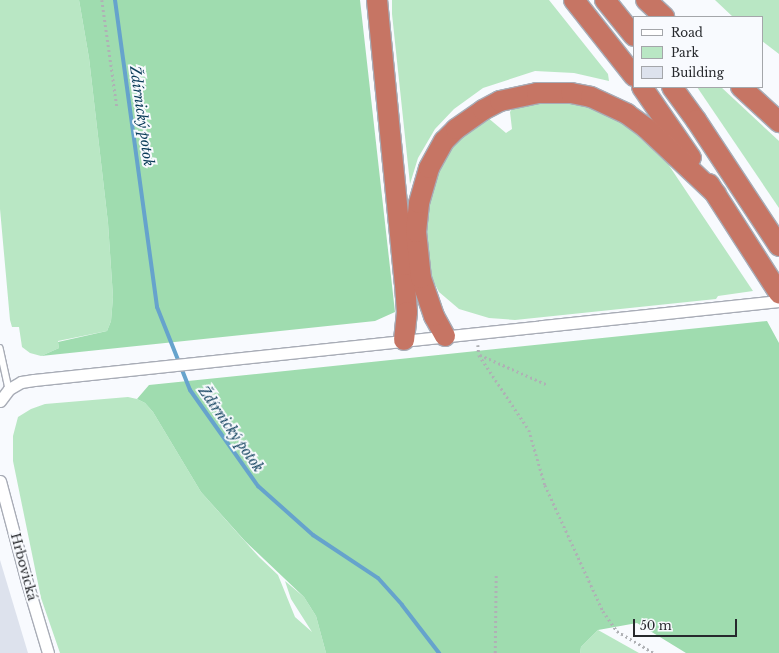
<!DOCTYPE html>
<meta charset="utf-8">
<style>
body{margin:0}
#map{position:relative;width:779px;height:653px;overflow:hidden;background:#f8fafe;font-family:"Libre Baskerville",serif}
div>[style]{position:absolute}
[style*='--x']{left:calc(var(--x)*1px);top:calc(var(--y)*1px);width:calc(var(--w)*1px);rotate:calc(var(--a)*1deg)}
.green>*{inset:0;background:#b9e7c4}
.forest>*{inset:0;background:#9fdcaf}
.stream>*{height:4px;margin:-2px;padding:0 2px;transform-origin:2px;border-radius:2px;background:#66a3cc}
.building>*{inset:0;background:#dde2ed}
.path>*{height:2.5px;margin-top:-1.25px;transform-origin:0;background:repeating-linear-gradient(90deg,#afb1b5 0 2px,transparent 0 5px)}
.roads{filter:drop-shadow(1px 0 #a8acb6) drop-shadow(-1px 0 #a8acb6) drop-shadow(0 1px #a8acb6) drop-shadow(0 -1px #a8acb6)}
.service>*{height:5.5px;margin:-2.75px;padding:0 2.75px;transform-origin:2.75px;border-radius:2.75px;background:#fff}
.minor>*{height:11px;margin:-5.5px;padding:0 5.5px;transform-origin:5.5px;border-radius:5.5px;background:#fff}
.motorway>*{height:20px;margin:-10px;padding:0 10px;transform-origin:10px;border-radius:10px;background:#c67564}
span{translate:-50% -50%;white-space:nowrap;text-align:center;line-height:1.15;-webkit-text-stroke:4px #f8fafe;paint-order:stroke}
.street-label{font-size:13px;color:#27292d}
.water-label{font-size:14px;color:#0c3d5a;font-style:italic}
.legend{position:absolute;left:633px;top:16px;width:130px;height:72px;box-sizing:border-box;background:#f8fafe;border:1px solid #a4a6aa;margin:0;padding:5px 7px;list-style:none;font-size:12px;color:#27292d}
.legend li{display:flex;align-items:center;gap:8px;height:20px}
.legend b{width:20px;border:1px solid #a4a6aa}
.scale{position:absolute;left:633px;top:619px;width:104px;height:18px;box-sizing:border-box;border:2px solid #27292d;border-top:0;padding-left:5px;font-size:12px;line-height:14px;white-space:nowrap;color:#27292d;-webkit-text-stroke:3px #f8fafe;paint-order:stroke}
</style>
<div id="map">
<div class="green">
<div style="clip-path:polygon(0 0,79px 0,89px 58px,108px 223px,113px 297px,111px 321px,107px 331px,58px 341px,59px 348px,41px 356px,30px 353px,22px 347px,19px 327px,12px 327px,10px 320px,0 209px)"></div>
<div style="clip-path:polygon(392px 0,549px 0,608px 74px,609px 81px,574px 73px,535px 71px,483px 88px,454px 109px,435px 129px,418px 158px,410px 184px,392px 14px)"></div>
<div style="clip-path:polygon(715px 0,779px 0,779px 54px,762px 41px,762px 17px,733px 17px)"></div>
<div style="clip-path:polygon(697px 87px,721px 87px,779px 141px,779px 208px)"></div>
<div style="clip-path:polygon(560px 99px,593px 106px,593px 109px,625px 124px,668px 164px,753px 291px,718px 296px,716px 299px,515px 320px,489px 318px,459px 309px,439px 292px,430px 275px,425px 243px,426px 200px,448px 150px,463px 133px,487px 117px,506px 133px,512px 129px,510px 112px,514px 105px)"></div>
<div style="clip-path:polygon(128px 397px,137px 399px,145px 403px,153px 412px,201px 492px,259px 557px,278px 575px,295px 617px,312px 632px,291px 599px,285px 581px,304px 597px,316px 616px,326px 653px,60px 653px,41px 598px,13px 461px,13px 436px,18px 417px,31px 409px,45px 404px)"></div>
<div style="clip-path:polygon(598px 630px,639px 653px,580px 653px,581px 647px)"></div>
</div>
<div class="forest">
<div style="clip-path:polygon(79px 0,360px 0,395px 312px,375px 321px,41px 356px,59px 348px,58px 342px,107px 331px,111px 321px,113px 297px,108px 223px,89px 58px)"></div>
<div style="clip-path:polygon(767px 321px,779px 343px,779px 653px,686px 653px,637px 623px,598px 630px,581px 647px,580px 653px,326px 653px,316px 616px,304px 597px,245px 541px,201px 492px,153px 412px,145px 403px,137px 399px,149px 385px)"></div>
</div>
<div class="stream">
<div style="--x:115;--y:0;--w:310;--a:82.2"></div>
<div style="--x:157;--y:307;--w:89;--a:68.3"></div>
<div style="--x:190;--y:390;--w:118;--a:54.7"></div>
<div style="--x:258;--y:486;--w:74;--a:41.7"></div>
<div style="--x:313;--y:535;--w:78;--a:33.5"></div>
<div style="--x:378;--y:578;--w:36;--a:48"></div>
<div style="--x:402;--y:605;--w:61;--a:52.4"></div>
</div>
<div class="building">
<div style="clip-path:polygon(0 560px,28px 653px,0 653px)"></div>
</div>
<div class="path">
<div style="--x:102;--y:0;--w:108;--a:82"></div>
<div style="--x:478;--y:345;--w:10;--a:84"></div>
<div style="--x:479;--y:355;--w:90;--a:56.3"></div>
<div style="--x:529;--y:430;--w:57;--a:73.8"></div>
<div style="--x:545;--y:485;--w:139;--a:65.3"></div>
<div style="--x:603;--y:611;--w:24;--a:55"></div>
<div style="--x:617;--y:631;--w:43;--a:30.7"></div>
<div style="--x:480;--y:355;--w:74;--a:23.8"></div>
<div style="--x:495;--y:653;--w:80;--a:-89.3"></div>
</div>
<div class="roads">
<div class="service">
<div style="--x:0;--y:348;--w:42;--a:77.6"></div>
</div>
<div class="minor">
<div style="--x:0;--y:401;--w:15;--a:-53"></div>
<div style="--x:9;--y:389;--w:14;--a:-30"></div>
<div style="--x:21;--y:382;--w:13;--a:-9"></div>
<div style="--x:34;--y:380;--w:749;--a:-6.05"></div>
<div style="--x:0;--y:481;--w:101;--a:75.1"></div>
<div style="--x:26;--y:579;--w:77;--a:73.4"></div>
</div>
<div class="motorway">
<div style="--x:377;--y:0;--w:285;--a:84.4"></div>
<div style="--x:405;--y:284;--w:28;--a:86"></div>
<div style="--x:407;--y:312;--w:28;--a:96"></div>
<div style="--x:574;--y:0;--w:97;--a:51.7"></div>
<div style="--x:605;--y:0;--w:46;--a:51.1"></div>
<div style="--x:646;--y:0;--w:25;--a:43"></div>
<div style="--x:642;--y:87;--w:86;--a:55.4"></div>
<div style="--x:672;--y:87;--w:41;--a:54"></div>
<div style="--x:696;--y:120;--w:151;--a:56.6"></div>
<div style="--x:741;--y:87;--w:52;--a:42.6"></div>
<div style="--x:709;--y:184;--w:130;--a:57.3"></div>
<div style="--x:445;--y:336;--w:23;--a:-119"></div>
<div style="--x:434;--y:316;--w:40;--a:-108.9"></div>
<div style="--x:421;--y:278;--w:46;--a:-96.2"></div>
<div style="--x:416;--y:232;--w:29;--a:-84"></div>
<div style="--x:419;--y:203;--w:36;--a:-74"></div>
<div style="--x:429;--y:168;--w:31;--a:-61"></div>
<div style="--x:444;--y:141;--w:17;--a:-45"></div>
<div style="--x:456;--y:129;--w:33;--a:-35"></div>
<div style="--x:483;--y:110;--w:19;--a:-28"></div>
<div style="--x:500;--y:101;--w:38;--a:-12"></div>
<div style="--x:537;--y:93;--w:34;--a:0"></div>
<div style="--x:571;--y:93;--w:20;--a:11"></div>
<div style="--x:591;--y:97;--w:40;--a:25"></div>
<div style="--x:627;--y:114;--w:24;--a:36"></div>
<div style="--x:646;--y:128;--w:96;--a:43.3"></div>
</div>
</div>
<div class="street-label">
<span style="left:23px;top:567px;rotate:75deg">Hrbovická</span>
</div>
<div class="water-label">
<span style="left:142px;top:116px;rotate:82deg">Ždírnický potok</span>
<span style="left:231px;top:429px;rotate:55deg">Ždírnický potok</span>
</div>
<ul class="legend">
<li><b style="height:5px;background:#fff"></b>Road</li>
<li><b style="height:11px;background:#b9e7c4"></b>Park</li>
<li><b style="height:11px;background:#dde2ed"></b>Building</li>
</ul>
<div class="scale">50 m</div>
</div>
